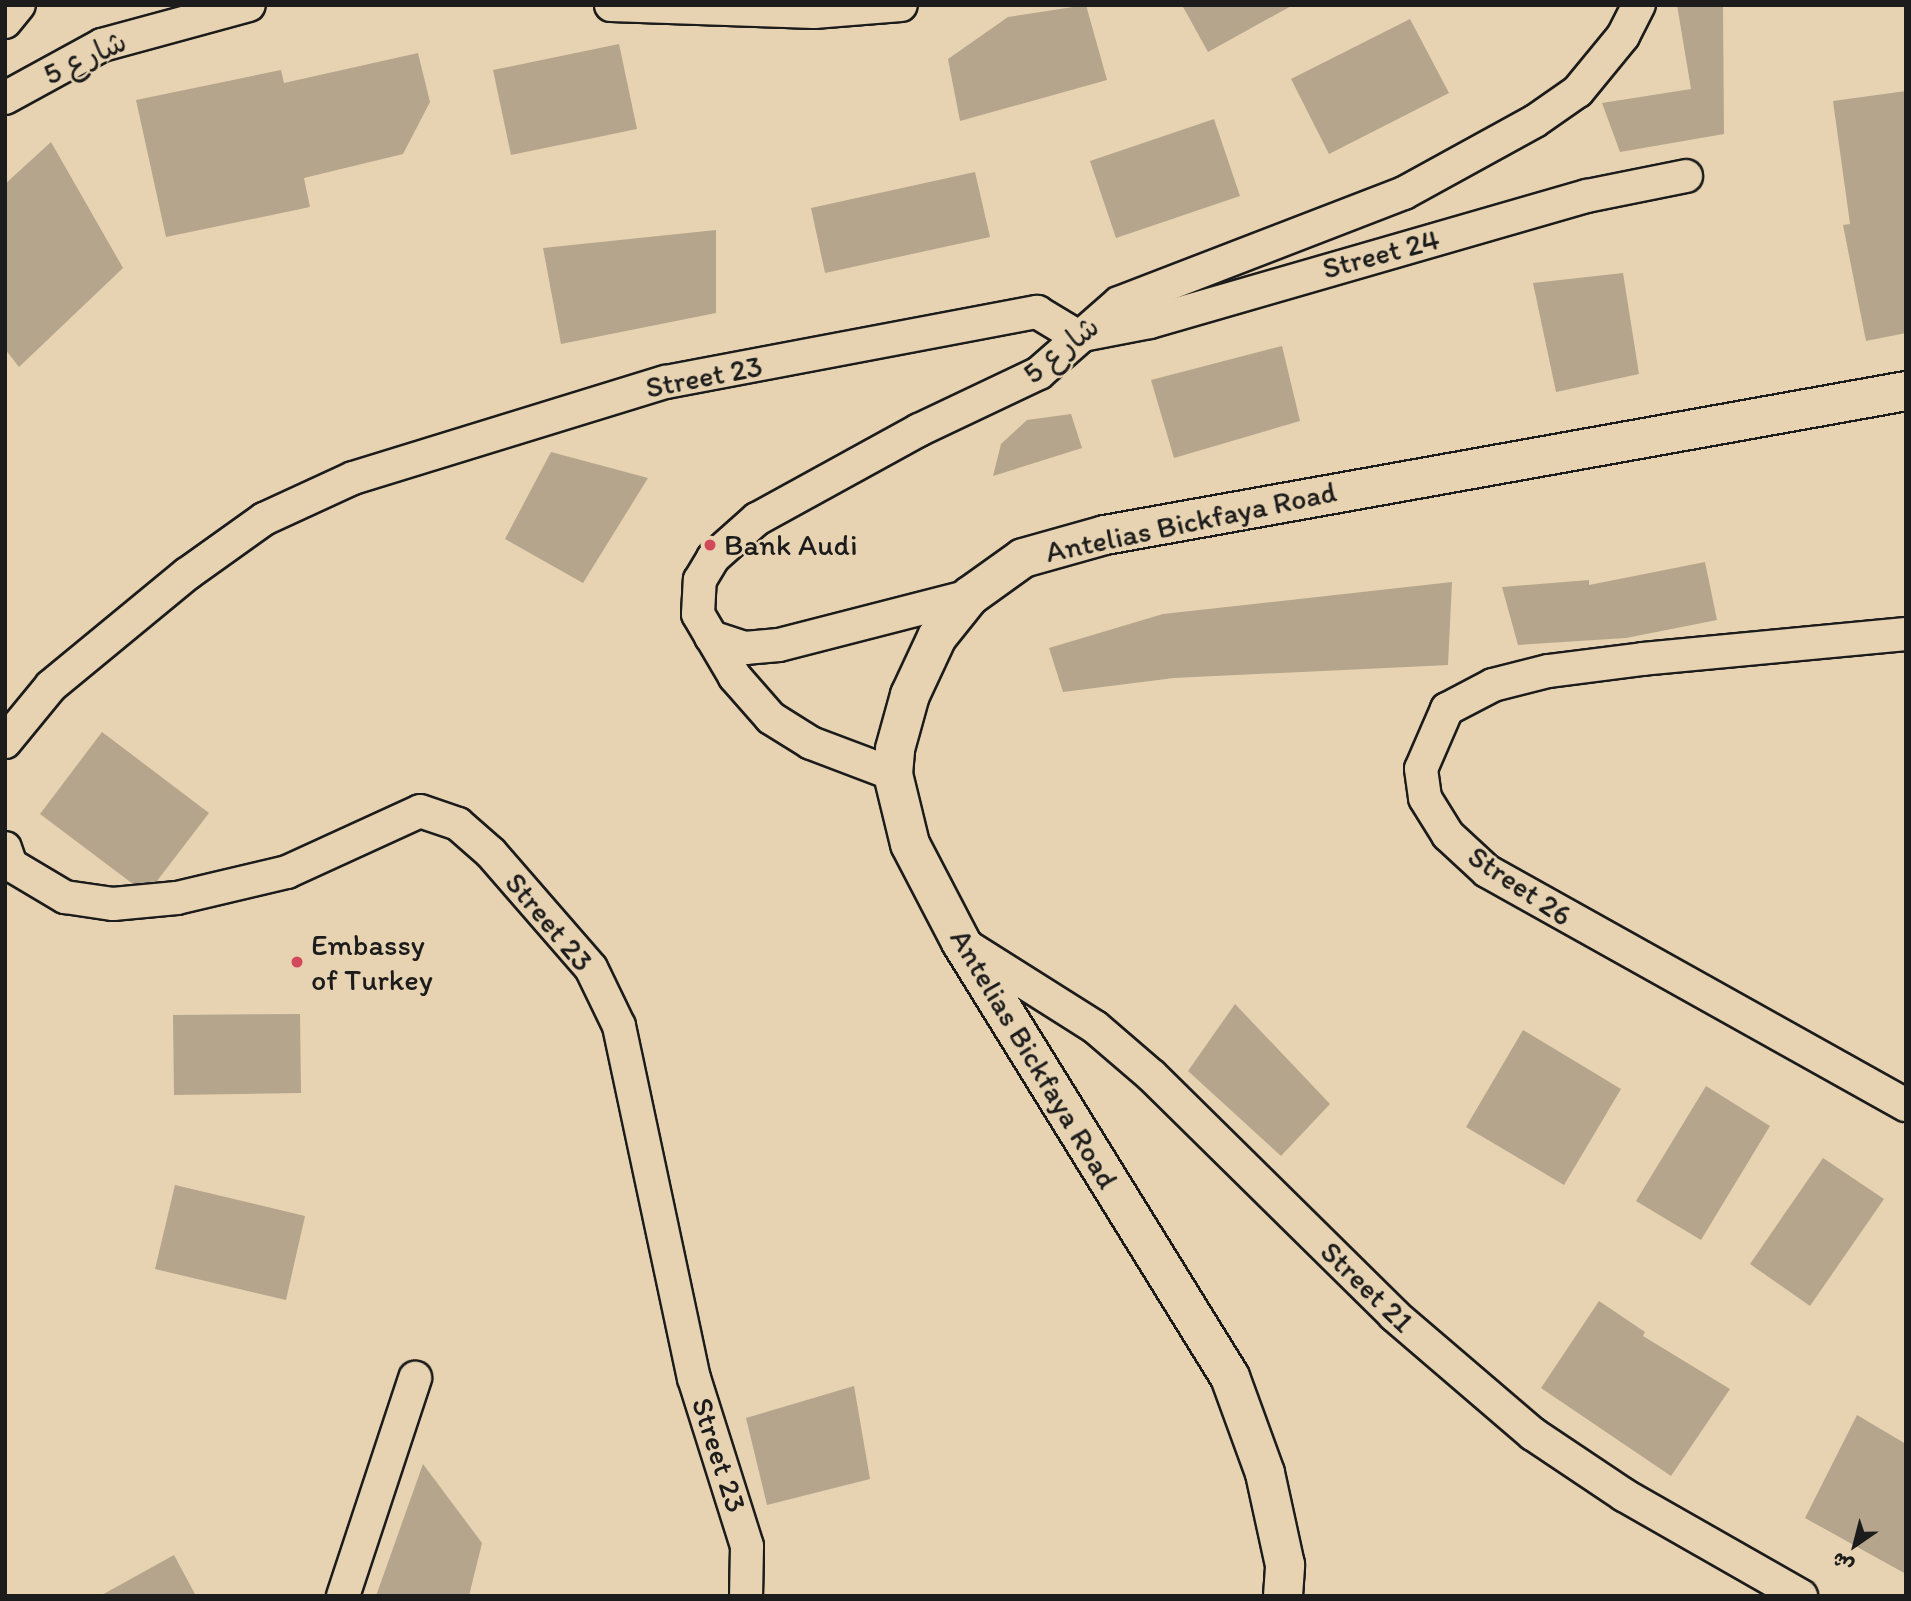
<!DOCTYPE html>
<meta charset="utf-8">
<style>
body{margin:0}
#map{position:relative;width:1911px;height:1601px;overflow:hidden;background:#e7d3b1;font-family:Itim,"Playpen Sans Arabic",sans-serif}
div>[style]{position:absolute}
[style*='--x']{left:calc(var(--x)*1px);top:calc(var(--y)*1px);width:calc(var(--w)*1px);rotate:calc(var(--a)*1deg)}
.building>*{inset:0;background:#b4a58c}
.roads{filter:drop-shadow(2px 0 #1c1c1c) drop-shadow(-2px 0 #1c1c1c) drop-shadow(0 2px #1c1c1c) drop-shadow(0 -2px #1c1c1c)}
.minor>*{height:32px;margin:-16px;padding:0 16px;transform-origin:16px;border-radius:16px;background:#e7d3b1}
.trunk>*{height:38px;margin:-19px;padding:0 19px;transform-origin:19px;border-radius:19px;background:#e7d3b1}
.dots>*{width:19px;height:19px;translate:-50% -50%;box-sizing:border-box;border:4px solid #e7d3b1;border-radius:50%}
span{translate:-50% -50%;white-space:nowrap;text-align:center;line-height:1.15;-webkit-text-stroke:5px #e7d3b1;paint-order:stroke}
.street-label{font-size:30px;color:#1c1c1c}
.poi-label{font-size:30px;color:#1c1c1c}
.left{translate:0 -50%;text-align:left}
.frame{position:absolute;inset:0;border:7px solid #1c1c1c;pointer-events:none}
.north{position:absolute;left:1820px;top:1510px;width:70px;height:70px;-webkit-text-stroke:5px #e7d3b1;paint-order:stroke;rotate:215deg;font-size:19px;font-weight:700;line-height:28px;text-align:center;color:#1c1c1c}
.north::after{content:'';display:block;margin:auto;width:24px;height:32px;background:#1c1c1c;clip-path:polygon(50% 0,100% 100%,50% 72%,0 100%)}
</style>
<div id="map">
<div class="building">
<div style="clip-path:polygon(1086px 5px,1107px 80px,960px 121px,948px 59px,1008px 17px)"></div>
<div style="clip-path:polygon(1182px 5px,1293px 5px,1208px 52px)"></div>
<div style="clip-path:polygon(1677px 5px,1723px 5px,1724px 134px,1620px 152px,1602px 103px,1691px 89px)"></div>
<div style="clip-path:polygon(1410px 19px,1449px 93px,1329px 154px,1291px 79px)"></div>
<div style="clip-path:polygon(619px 44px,637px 129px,511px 155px,493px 70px)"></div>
<div style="clip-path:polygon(418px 53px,430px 102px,403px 154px,304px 178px,310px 207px,166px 237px,136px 100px,281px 70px,284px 83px)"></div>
<div style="clip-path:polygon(1906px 91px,1906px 333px,1866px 341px,1843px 225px,1850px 224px,1833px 101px)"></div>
<div style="clip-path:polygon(1214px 119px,1240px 196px,1116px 238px,1090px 161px)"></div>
<div style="clip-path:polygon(51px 142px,123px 268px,19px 367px,5px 349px,5px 184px)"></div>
<div style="clip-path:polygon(975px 172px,990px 237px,825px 273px,811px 208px)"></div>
<div style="clip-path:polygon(716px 230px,716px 313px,561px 344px,543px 248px)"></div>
<div style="clip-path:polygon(1623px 273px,1639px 374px,1556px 392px,1533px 283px)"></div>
<div style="clip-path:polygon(1282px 346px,1300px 421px,1174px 458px,1151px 380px)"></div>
<div style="clip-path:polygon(1071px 414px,1082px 448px,993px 476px,1001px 444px,1027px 420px)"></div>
<div style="clip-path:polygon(551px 452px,648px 478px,583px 583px,505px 539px)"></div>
<div style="clip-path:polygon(1705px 562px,1717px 620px,1626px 638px,1518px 645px,1502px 587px,1589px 580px,1589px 585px)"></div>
<div style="clip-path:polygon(1452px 582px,1448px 665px,1174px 678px,1063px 692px,1049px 648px,1163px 614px)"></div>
<div style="clip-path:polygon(102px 732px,209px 813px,157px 881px,133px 884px,40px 814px)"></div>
<div style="clip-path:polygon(1235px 1004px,1330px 1104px,1281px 1156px,1188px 1071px)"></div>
<div style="clip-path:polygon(300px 1014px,301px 1093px,174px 1095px,173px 1015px)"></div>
<div style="clip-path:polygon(1523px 1030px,1621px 1089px,1564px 1185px,1466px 1127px)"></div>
<div style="clip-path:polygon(1706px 1086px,1770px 1126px,1701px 1240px,1636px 1201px)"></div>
<div style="clip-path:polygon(1823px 1158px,1884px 1199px,1810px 1306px,1750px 1264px)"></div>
<div style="clip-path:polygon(175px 1185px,305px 1216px,286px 1300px,155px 1269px)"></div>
<div style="clip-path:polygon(1599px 1301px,1645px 1332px,1643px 1336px,1730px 1389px,1671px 1476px,1541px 1388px)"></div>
<div style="clip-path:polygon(854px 1386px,870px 1479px,767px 1505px,746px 1418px)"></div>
<div style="clip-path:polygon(1857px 1415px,1906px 1444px,1906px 1574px,1805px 1518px)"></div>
<div style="clip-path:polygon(423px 1464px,482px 1543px,469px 1596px,376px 1596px)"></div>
<div style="clip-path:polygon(174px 1555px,196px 1596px,100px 1596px)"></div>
</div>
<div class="roads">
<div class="minor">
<div style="--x:611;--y:5;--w:203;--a:2"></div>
<div style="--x:814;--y:12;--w:87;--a:-4.6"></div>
<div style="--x:5;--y:22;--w:22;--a:-51"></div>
<div style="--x:5;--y:98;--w:111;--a:-28.7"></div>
<div style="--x:102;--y:45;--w:152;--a:-15.2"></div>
<div style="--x:1906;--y:634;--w:264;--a:174.6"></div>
<div style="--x:1643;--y:659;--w:96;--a:172.8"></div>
<div style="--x:1548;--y:671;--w:57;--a:165.7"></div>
<div style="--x:1493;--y:685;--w:52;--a:152.4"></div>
<div style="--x:1447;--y:709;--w:65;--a:113.4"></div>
<div style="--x:1421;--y:769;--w:29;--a:82"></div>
<div style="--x:1425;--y:798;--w:44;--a:58.1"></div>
<div style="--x:1448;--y:835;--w:53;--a:42.7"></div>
<div style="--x:1487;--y:871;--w:480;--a:29.2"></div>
<div style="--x:711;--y:637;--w:36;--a:18"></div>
<div style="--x:745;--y:648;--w:34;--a:-5"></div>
<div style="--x:779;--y:645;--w:197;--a:-14.4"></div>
<div style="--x:5;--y:742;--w:72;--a:-50.6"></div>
<div style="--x:51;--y:686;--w:176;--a:-39.5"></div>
<div style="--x:187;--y:574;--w:95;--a:-35.5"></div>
<div style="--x:264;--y:519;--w:98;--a:-24.7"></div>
<div style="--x:353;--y:478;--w:327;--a:-17.1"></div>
<div style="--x:666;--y:382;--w:378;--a:-10.7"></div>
<div style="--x:1037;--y:312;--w:47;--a:31"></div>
<div style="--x:1077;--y:336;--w:74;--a:-10.9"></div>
<div style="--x:1150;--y:322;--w:455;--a:-16.1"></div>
<div style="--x:1587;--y:196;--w:101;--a:-11.4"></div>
<div style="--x:893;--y:774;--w:88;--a:-159.3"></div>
<div style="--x:811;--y:743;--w:47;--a:-148"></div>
<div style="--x:771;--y:718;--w:55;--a:-131.3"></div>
<div style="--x:735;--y:677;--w:73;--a:-120.4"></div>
<div style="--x:698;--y:614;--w:34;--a:-87"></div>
<div style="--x:700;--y:580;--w:26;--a:-59"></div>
<div style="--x:713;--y:558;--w:59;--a:-41.6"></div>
<div style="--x:757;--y:519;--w:185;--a:-28.8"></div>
<div style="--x:919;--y:430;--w:133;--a:-25.4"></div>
<div style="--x:1039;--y:373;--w:106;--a:-41.2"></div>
<div style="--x:1119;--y:303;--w:305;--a:-21.1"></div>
<div style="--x:1404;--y:193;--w:149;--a:-28.8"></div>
<div style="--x:1535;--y:121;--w:52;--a:-34.9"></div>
<div style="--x:1578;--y:91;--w:71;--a:-50.7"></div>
<div style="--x:1623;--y:36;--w:35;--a:-63"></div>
<div style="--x:5;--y:848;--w:18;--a:71"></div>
<div style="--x:11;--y:865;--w:63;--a:30.7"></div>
<div style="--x:65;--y:897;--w:49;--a:8.3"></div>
<div style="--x:113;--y:904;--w:64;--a:-5.4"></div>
<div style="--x:177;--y:898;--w:113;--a:-13.3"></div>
<div style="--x:287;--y:872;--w:146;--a:-24.6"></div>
<div style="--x:420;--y:811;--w:40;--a:18.9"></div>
<div style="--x:458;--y:824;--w:44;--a:41.3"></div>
<div style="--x:491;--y:853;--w:152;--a:49"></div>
<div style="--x:591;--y:968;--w:64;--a:64.2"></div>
<div style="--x:619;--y:1026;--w:360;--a:78"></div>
<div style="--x:694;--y:1378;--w:176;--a:72.5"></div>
<div style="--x:747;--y:1546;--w:50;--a:91.1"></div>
<div style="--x:962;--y:943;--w:157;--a:32.3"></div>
<div style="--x:1095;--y:1027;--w:75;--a:40.7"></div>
<div style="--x:1152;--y:1076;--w:340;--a:44.6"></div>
<div style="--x:1394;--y:1315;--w:183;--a:40.6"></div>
<div style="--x:1533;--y:1434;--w:110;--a:33.8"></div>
<div style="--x:1624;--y:1495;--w:204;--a:29.7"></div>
<div style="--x:343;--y:1596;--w:230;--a:-71.7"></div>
</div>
<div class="trunk">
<div style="--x:1283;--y:1596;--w:31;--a:-86"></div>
<div style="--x:1285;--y:1565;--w:94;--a:-102.3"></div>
<div style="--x:1265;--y:1473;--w:102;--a:-110"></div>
<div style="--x:1230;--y:1377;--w:511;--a:-121.73"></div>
<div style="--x:961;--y:942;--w:110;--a:-117.5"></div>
<div style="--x:910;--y:844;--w:72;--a:-103.7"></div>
<div style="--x:893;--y:774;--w:25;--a:-85"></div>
<div style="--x:895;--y:749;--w:56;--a:-74.5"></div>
<div style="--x:910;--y:695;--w:64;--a:-65"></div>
<div style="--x:937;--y:637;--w:53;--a:-51.2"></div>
<div style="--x:970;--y:596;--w:65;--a:-35.6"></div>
<div style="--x:1023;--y:558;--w:85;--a:-15.7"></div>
<div style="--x:1105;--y:535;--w:814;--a:-10.19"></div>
</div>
</div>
<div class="dots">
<div style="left:710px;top:545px;background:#d1495b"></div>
<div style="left:297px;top:962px;background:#d1495b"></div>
</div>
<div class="street-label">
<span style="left:85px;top:58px;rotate:-25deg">شارع 5</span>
<span style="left:1381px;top:254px;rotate:-15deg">Street 24</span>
<span style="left:1061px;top:350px;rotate:-39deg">شارع 5</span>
<span style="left:704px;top:377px;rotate:-11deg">Street 23</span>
<span style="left:1191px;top:522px;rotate:-12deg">Antelias Bickfaya Road</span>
<span style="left:1520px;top:886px;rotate:34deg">Street 26</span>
<span style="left:549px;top:922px;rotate:50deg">Street 23</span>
<span style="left:1034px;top:1059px;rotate:59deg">Antelias Bickfaya Road</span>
<span style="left:1367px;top:1287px;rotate:44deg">Street 21</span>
<span style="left:719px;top:1455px;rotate:72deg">Street 23</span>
</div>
<div class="poi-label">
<span class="left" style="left:724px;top:545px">Bank Audi</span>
<span class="left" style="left:311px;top:962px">Embassy<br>of Turkey</span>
</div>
<div class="frame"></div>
<div class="north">ش</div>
</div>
